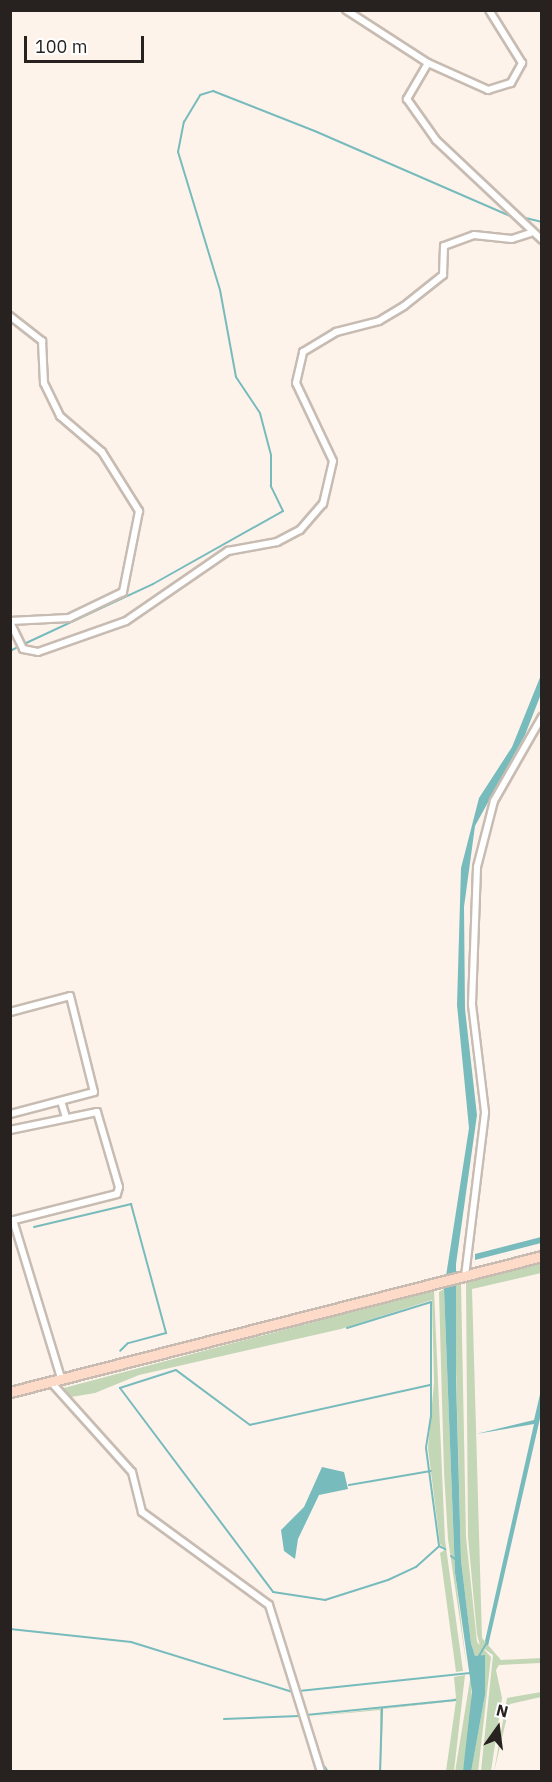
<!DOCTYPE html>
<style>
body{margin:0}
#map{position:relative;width:552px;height:1782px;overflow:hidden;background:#fdf3eb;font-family:"IBM Plex Sans",sans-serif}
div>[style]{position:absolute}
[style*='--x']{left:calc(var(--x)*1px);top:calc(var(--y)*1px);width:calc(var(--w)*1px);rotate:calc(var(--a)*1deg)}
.green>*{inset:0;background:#c3d6b5}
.water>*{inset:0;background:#77bbbc}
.stream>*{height:2px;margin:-1px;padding:0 1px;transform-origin:1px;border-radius:1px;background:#77bbbc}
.roads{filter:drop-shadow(2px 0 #c8bcb2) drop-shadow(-2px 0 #c8bcb2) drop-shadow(0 2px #c8bcb2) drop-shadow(0 -2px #c8bcb2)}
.minor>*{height:6px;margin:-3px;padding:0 3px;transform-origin:3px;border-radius:3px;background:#fff}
.secondary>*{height:9px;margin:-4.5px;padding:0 4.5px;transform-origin:4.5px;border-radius:4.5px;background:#fedac8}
span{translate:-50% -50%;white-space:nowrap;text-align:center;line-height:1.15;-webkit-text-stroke:5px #fff;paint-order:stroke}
.frame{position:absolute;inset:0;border:12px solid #27221f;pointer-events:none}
.north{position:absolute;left:468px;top:1698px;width:60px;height:60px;-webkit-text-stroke:4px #fff;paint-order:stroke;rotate:14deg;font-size:16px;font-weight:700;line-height:24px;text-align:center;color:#27221f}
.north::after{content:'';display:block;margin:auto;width:21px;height:27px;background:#27221f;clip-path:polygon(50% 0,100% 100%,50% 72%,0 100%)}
.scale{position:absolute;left:24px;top:36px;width:120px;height:27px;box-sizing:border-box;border:3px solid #27221f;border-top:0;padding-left:8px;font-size:18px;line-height:21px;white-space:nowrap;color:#27221f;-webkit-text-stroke:4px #fff;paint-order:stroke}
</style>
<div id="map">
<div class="green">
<div style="clip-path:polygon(541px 1262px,541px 1273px,472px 1289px,482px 1638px,501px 1660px,542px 1658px,541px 1663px,499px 1665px,496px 1670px,502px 1698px,491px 1771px,481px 1771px,493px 1655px,480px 1646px,477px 1634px,468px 1537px,466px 1281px)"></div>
<div style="clip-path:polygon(461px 1284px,466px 1537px,477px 1642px,491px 1657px,478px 1772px,471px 1771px,485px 1695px,485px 1656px,475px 1656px,471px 1643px,461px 1560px,455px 1331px,455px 1286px)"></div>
<div style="clip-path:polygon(444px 1289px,455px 1573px,467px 1669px,448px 1539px,444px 1472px,439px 1292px)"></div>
<div style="clip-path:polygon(434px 1290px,445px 1540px,463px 1671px,456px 1672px,440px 1553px,446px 1549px,440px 1544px,428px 1448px,434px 1383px,432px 1300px,341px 1329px,139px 1375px,95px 1393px,71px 1397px,60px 1389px)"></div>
<div style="clip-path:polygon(471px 1674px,472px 1714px,463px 1771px,455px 1772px)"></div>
<div style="clip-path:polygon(465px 1675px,454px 1771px,446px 1771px,456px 1701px,383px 1709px,381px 1771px,380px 1710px,306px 1717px,449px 1701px,456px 1698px,454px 1677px)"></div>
<div style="clip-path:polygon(541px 1692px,541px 1697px,510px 1704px,494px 1772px,507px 1698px)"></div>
</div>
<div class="water">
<div style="clip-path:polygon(541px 675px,541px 694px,525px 735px,475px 826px,464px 907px,465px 1009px,477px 1115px,456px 1264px,456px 1378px,461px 1560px,471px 1643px,475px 1656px,485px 1655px,485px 1695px,471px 1772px,463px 1771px,472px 1692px,455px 1573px,444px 1289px,469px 1128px,457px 1005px,461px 868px,479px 798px,512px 747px)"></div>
<div style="clip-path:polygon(541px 1237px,541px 1243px,475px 1260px,475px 1254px)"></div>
<div style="clip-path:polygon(541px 1390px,541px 1414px,488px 1646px,485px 1641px,534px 1424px,476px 1434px,534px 1420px)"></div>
<div style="clip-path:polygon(322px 1467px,344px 1472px,348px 1489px,319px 1495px,298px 1539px,295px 1559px,284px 1551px,281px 1530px,304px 1507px)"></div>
</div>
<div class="stream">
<div style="--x:521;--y:217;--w:22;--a:13"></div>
<div style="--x:24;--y:644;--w:142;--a:-24.9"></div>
<div style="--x:153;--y:584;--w:149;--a:-29.3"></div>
<div style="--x:283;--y:511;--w:28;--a:-116"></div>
<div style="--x:271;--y:486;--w:31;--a:-90"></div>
<div style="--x:271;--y:455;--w:43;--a:-104.7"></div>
<div style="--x:260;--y:413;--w:43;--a:-123.7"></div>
<div style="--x:236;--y:377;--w:88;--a:-100.4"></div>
<div style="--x:220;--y:290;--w:144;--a:-106.9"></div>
<div style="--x:178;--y:152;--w:31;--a:-79"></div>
<div style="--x:184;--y:122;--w:31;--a:-59"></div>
<div style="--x:200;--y:95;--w:14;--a:-17"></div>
<div style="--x:213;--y:91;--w:112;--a:21.5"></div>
<div style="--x:317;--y:132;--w:210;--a:23.5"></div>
<div style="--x:10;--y:651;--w:7;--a:-27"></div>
<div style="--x:34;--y:1227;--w:100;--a:-13.3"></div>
<div style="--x:131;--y:1204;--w:134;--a:74.8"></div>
<div style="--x:166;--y:1333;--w:39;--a:165"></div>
<div style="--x:128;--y:1343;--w:11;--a:135"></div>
<div style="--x:10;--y:1233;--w:2;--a:0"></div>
<div style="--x:347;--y:1328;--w:88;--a:-17.2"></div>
<div style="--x:431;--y:1302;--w:114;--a:90"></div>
<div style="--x:431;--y:1416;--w:32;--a:99"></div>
<div style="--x:426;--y:1448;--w:98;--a:82.4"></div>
<div style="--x:430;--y:1385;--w:184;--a:167.5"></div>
<div style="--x:250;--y:1425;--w:92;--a:-143.4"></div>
<div style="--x:176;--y:1370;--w:59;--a:162.2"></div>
<div style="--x:120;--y:1388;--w:255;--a:53.1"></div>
<div style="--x:273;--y:1592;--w:53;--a:8.7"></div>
<div style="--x:325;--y:1600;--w:66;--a:-17.6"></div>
<div style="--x:388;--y:1580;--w:31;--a:-25"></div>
<div style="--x:416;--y:1567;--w:31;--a:-42"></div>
<div style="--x:439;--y:1546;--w:7;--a:27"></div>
<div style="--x:349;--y:1485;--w:83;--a:-9.7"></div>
<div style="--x:451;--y:1556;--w:5;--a:37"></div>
<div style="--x:10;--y:1629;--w:122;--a:6.1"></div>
<div style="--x:131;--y:1642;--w:170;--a:17.2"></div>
<div style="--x:479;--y:1656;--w:16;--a:-60"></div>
<div style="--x:299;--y:1691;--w:172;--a:-6"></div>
<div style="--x:306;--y:1715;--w:150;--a:-5.7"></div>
<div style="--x:224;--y:1719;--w:75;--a:-2.3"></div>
<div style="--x:325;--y:1767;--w:6;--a:59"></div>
<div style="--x:380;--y:1772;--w:64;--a:-88.2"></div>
</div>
<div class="roads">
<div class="minor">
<div style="--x:346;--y:10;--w:98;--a:32.9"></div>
<div style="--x:428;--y:63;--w:66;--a:24.2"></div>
<div style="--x:488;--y:90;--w:24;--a:-17"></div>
<div style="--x:511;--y:83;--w:23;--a:-61"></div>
<div style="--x:522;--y:63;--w:62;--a:-121.9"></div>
<div style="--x:428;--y:63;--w:42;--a:120.3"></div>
<div style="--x:407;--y:99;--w:50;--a:54.7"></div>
<div style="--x:436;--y:140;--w:146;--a:43.3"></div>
<div style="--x:10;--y:316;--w:41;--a:38"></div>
<div style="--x:42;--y:341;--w:42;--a:87.3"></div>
<div style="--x:44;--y:383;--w:37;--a:64"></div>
<div style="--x:60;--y:416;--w:55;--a:40.6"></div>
<div style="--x:102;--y:452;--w:70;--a:57.9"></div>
<div style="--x:139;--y:511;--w:83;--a:101.2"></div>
<div style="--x:123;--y:592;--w:60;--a:154.3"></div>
<div style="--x:69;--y:618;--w:59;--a:177.1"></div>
<div style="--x:10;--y:622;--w:30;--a:64"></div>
<div style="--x:23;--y:649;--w:15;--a:11"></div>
<div style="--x:38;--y:652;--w:93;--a:-19.4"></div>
<div style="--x:126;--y:621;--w:124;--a:-34.5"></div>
<div style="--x:228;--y:551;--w:50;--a:-10.4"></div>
<div style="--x:277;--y:542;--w:26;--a:-28"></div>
<div style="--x:300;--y:530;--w:35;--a:-49"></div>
<div style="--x:323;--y:504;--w:44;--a:-76.9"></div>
<div style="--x:333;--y:461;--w:86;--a:-115.4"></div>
<div style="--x:296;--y:383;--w:32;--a:-77"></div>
<div style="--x:303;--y:352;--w:39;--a:-31"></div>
<div style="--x:336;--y:332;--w:44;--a:-14.3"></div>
<div style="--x:379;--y:321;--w:29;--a:-31"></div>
<div style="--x:404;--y:306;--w:50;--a:-38.5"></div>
<div style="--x:443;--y:275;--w:29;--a:-88"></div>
<div style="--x:444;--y:246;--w:32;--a:-20"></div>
<div style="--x:474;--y:235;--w:38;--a:6"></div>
<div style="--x:512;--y:239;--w:19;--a:-18"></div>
<div style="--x:10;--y:1012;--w:62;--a:-14.9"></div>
<div style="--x:70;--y:996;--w:99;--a:76"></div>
<div style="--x:94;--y:1092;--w:87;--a:165.3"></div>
<div style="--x:61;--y:1101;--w:17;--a:73"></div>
<div style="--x:10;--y:1130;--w:89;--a:-11.7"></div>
<div style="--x:97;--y:1112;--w:78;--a:73.7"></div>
<div style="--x:119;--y:1187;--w:7;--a:106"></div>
<div style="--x:117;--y:1194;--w:110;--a:165.8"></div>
<div style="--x:13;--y:1220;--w:165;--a:73.1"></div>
<div style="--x:465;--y:1276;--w:165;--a:-83"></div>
<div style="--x:485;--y:1112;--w:109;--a:-96.9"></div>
<div style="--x:472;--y:1004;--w:137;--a:-87.9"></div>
<div style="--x:477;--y:867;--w:68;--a:-75.6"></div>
<div style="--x:494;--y:801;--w:97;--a:-60.3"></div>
<div style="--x:50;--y:1381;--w:122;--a:48"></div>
<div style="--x:132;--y:1472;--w:41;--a:76"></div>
<div style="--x:142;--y:1512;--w:157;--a:36.2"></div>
<div style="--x:269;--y:1605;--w:175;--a:72.7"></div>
</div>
<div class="secondary">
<div style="--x:10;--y:1392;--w:549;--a:-14.34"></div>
</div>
</div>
<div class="frame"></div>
<div class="north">N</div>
<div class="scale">100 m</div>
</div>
